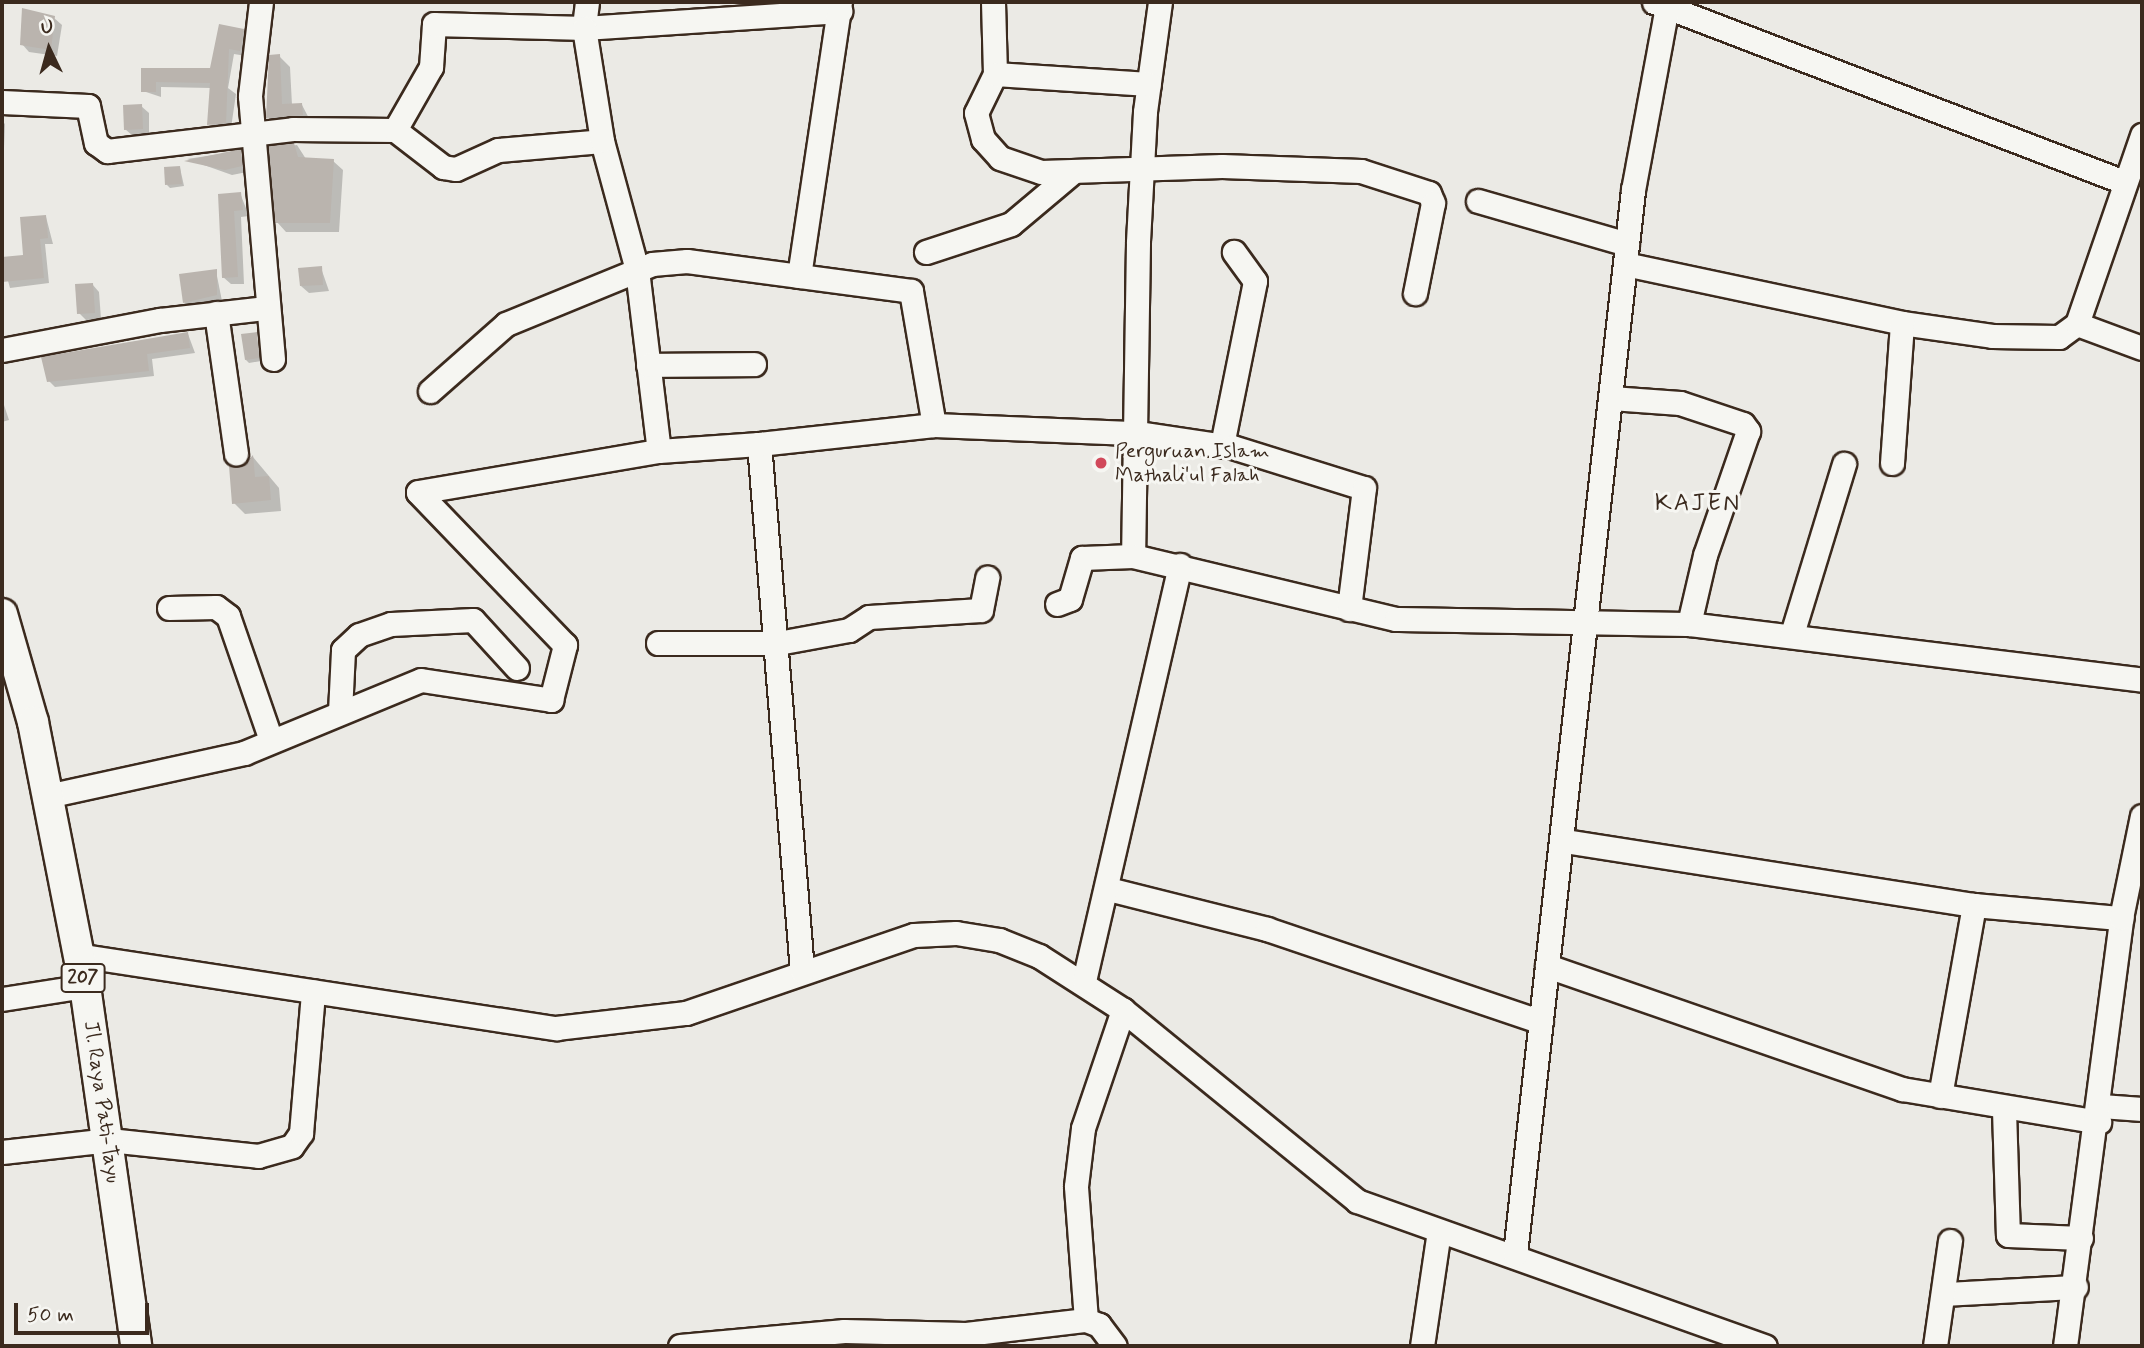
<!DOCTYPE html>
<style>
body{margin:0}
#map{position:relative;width:2144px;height:1348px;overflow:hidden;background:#ebeae5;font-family:Mynerve,sans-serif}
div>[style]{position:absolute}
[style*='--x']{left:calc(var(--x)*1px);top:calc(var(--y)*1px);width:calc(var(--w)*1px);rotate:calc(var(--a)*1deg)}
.shadow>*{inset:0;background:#0003}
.building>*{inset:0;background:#bab4ae}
.roads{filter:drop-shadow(2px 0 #3b2a1e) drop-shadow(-2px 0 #3b2a1e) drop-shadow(0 2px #3b2a1e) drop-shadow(0 -2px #3b2a1e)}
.minor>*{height:23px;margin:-11.5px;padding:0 11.5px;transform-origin:11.5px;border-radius:11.5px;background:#f6f6f2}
.major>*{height:30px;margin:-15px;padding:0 15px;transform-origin:15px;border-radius:15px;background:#f6f6f2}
.dots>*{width:19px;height:19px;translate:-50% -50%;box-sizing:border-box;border:4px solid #f6f6f2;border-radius:50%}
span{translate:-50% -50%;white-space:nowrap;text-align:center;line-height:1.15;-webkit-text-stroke:6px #f6f6f2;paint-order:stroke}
.shield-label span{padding:2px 5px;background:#f6f6f2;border:2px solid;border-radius:5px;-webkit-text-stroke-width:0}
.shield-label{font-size:19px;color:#3b2a1e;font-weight:700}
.poi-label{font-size:21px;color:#3b2a1e}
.left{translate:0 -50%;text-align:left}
.street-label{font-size:21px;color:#3b2a1e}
.quarter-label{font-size:24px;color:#3b2a1e;letter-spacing:2px}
.frame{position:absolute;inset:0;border:4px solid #3b2a1e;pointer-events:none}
.north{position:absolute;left:14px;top:14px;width:70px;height:70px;-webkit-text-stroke:5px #f6f6f2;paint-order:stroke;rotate:355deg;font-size:19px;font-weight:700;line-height:28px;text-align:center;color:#3b2a1e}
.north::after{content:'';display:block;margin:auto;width:24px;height:32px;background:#3b2a1e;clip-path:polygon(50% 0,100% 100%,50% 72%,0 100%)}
.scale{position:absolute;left:14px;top:1303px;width:135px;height:32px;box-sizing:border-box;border:4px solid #3b2a1e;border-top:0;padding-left:9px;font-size:21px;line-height:24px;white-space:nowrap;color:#3b2a1e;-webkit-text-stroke:5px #f6f6f2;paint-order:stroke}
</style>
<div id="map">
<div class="shadow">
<div style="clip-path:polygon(54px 18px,62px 25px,57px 56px,29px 52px,22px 44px)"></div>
<div style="clip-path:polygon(243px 30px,249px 36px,246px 56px,234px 54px,228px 88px,236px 94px,231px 128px,209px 124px,211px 88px,161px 87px,161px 97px,143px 91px,143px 69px,211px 70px)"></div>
<div style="clip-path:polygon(279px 56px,290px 67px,292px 105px,302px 105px,313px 126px,279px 128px,268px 117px)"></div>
<div style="clip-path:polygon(141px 106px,149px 113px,149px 135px,133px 136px,125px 129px)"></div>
<div style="clip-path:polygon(2px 121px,5px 124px,4px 148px,2px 148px)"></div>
<div style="clip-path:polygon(297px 145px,306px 159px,333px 161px,343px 170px,339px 232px,286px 232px,277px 222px,270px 148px)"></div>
<div style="clip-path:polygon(240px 151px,247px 172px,232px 175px,187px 159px)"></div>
<div style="clip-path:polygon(180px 168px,184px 186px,170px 188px,167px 185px)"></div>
<div style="clip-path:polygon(240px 193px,249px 216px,241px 217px,244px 284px,231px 284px,223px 277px,220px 196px)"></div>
<div style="clip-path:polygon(46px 217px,53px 244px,45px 244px,49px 283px,10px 288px,2px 259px,25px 256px)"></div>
<div style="clip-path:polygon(321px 268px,329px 291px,309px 293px,301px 286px)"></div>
<div style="clip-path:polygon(216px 271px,222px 301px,190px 308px,184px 303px)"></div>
<div style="clip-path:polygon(92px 284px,99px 292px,101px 319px,86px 320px,79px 313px)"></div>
<div style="clip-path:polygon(188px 334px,195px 353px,152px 359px,154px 376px,55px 387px,49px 381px)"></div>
<div style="clip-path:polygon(256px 334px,261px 361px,249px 363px,246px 360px)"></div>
<div style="clip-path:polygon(2px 399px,9px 420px,2px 422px)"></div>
<div style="clip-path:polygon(253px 457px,279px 488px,281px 511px,245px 514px,234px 503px)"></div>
</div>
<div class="building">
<div style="clip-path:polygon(22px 8px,55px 16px,51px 50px,20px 45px)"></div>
<div style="clip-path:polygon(219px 24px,244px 29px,240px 51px,229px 49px,226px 123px,207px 125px,210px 83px,156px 82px,156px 92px,141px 92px,141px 68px,210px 68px)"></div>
<div style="clip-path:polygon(280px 54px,282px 104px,302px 103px,303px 115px,266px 118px,269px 55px)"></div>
<div style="clip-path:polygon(142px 104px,143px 129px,124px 130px,123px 105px)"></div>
<div style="clip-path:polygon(294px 143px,298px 157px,334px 159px,330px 223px,275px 223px,268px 146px)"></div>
<div style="clip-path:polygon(241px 149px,242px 166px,225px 170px,184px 161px)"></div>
<div style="clip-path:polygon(180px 166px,182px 184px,165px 185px,164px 167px)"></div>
<div style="clip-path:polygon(241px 192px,243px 210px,234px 211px,238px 277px,222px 278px,218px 194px)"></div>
<div style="clip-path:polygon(46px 215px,48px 238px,40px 239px,44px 278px,2px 282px,2px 257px,23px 255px,20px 217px)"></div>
<div style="clip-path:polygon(322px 266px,323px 285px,300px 286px,298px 268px)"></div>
<div style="clip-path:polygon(217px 269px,217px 295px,183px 303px,179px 274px)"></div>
<div style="clip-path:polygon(93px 283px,95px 313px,77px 314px,75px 284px)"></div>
<div style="clip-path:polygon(188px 332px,190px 348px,147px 354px,149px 371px,47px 382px,41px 357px)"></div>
<div style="clip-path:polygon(257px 332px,259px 358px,245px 360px,241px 334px)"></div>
<div style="clip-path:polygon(253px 455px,255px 477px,269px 476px,271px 500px,232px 504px,229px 466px,244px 465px)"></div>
</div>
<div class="roads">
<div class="minor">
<div style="--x:261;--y:2;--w:95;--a:96.7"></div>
<div style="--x:250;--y:96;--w:264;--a:85"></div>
<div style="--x:587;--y:2;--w:26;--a:97"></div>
<div style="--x:584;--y:28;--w:257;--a:-3.8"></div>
<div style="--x:993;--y:2;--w:72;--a:88.4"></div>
<div style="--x:995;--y:74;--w:43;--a:116"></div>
<div style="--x:976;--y:113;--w:27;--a:75"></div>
<div style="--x:983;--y:139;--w:25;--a:48"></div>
<div style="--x:1000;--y:158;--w:43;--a:18.9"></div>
<div style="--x:1041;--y:172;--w:181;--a:-1.9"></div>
<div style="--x:1222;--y:166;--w:139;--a:2.1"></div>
<div style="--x:1361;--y:171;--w:71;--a:17.9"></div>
<div style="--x:1429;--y:193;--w:11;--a:68"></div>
<div style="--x:1433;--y:203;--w:92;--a:101.3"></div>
<div style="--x:1160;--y:2;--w:111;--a:97.8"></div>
<div style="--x:1145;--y:112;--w:131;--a:93.1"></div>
<div style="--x:1138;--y:243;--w:313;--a:90.9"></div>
<div style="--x:1133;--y:556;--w:270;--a:13.5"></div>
<div style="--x:1396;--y:619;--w:293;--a:1"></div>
<div style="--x:1689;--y:624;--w:456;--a:7"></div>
<div style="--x:1654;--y:2;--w:503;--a:20.96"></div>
<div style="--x:995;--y:74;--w:154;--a:3.7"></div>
<div style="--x:2;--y:102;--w:86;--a:2.7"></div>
<div style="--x:88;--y:106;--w:38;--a:78"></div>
<div style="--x:96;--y:143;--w:14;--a:36"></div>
<div style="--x:107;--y:151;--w:187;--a:-6.7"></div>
<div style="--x:293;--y:129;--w:102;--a:0.6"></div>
<div style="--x:395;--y:130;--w:61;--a:37.6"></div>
<div style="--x:443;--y:167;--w:13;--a:9"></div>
<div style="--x:456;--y:169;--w:46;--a:-24.3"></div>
<div style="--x:498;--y:150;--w:104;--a:-4.9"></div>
<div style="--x:602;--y:141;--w:134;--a:74.8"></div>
<div style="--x:637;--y:270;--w:182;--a:83.1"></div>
<div style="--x:395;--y:130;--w:73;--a:-60.3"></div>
<div style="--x:431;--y:67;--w:43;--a:-86"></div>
<div style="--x:434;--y:24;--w:150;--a:1.5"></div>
<div style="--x:584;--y:28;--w:114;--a:80.9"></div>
<div style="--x:1478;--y:201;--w:155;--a:16.1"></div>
<div style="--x:926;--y:252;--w:89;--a:-18.2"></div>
<div style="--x:1011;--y:224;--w:82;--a:-40.1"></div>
<div style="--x:1625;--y:264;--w:283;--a:12"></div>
<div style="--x:1902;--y:323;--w:91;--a:8.2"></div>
<div style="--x:1992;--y:336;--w:67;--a:0.9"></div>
<div style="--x:2059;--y:337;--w:22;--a:-36"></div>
<div style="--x:2077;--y:324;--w:200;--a:-71"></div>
<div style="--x:799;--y:276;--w:277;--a:-81.5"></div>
<div style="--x:216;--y:313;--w:142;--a:81.9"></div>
<div style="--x:2077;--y:324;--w:69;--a:20.3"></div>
<div style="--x:2;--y:350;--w:161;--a:-10.8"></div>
<div style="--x:160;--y:320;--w:107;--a:-6.5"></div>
<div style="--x:648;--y:365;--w:106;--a:-0.5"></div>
<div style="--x:430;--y:391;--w:101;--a:-41.4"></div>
<div style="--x:506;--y:324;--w:158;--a:-22.3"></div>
<div style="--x:652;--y:264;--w:35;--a:-5"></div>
<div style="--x:687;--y:261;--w:226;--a:7.6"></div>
<div style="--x:911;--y:291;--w:136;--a:80.3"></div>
<div style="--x:1611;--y:398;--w:69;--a:4.1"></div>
<div style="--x:1680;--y:403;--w:66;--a:18.4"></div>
<div style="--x:1743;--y:424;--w:9;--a:54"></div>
<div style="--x:1748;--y:431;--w:131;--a:109.1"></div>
<div style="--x:1705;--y:555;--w:71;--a:103.1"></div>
<div style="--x:1222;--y:445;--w:167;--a:-78.6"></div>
<div style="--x:1255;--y:281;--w:36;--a:-126"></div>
<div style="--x:1892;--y:463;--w:140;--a:-85.9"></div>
<div style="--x:1057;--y:604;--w:14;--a:-21"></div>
<div style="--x:1070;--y:599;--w:43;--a:-73.7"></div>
<div style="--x:1082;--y:558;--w:51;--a:-2.2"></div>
<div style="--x:169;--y:608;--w:47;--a:-1.2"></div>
<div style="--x:216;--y:607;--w:15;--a:37"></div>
<div style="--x:228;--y:616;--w:131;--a:70.9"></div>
<div style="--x:1792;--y:634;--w:178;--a:-73"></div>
<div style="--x:658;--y:643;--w:120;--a:0"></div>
<div style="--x:778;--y:643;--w:72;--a:-10.4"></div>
<div style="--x:849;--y:630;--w:24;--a:-33"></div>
<div style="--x:869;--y:617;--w:112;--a:-3.6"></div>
<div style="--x:981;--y:610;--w:33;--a:-79"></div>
<div style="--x:340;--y:712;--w:62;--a:-87.2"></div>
<div style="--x:343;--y:650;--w:22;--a:-43"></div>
<div style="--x:359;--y:635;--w:34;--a:-19"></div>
<div style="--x:391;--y:624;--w:82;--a:-2.8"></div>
<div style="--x:473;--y:620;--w:65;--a:47.5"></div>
<div style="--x:47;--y:796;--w:202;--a:-12.3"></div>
<div style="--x:244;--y:753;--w:191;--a:-22.4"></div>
<div style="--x:421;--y:680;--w:132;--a:8.7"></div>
<div style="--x:551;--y:700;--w:57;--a:-75.7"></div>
<div style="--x:565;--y:645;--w:212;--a:-133.9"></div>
<div style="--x:418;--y:492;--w:244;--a:-9.7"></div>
<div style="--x:659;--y:451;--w:100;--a:-4"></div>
<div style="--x:1564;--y:841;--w:415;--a:8.9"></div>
<div style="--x:1974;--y:905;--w:148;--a:5.1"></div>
<div style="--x:1108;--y:889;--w:164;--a:14.1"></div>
<div style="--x:1267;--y:929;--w:289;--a:18.7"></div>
<div style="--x:77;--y:955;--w:485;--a:8.7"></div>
<div style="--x:556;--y:1028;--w:131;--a:-6.6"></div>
<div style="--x:686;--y:1013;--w:241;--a:-18.9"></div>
<div style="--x:914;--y:935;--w:42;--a:-2.7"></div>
<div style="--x:956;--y:933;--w:44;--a:9.2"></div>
<div style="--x:999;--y:940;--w:43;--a:21.8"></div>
<div style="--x:1039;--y:956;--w:100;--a:32.7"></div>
<div style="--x:1123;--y:1010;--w:302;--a:39.2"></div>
<div style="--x:1357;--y:1201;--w:433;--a:19.6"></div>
<div style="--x:1547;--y:966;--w:376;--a:19.1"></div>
<div style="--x:1902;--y:1089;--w:200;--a:9.5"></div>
<div style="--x:802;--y:971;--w:529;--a:-94.66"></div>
<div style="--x:759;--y:444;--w:176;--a:-6.2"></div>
<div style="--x:934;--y:425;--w:203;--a:2.3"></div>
<div style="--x:1137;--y:433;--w:96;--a:8.4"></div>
<div style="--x:1232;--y:447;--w:138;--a:17.3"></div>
<div style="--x:1364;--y:488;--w:122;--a:97.1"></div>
<div style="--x:1084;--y:981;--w:427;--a:-77"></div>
<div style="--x:2;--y:999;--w:84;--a:-8.9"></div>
<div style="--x:1940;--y:1096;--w:194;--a:-79.9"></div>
<div style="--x:2101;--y:1106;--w:41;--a:4.2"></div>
<div style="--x:2004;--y:1110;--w:125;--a:88.2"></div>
<div style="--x:2008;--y:1235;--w:73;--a:2.4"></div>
<div style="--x:2;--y:1152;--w:108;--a:-6.4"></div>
<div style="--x:109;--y:1140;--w:150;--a:6.1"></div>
<div style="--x:258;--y:1156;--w:35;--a:-16"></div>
<div style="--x:292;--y:1146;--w:16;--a:-55"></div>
<div style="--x:301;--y:1133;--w:142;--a:-85.1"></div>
<div style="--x:1515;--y:1254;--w:1071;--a:-83.67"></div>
<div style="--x:1633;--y:190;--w:191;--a:-79.5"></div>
<div style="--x:1945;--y:1294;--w:131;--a:-3.1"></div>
<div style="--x:1086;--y:1320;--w:134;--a:-94.3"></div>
<div style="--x:1076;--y:1186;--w:58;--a:-83.1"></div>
<div style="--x:1083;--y:1128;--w:125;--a:-71.3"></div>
<div style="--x:680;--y:1346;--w:165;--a:-5.2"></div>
<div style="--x:844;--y:1331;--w:122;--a:1.4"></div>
<div style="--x:966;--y:1334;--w:121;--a:-6.7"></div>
<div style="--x:1086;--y:1320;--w:14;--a:21"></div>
<div style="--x:1099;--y:1325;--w:26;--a:53"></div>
<div style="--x:1422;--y:1346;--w:116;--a:-81.6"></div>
<div style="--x:1935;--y:1346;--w:106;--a:-81.9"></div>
<div style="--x:2065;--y:1346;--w:432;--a:-82.5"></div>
<div style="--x:2121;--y:918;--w:104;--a:-78.4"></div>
</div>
<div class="major">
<div style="--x:2;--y:614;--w:112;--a:74"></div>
<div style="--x:33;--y:722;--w:269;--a:78.9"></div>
<div style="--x:85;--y:986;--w:364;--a:81.9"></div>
</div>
</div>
<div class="dots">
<div style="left:1101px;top:463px;background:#d1495b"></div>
</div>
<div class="shield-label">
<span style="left:83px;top:978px">207</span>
</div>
<div class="poi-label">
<span class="left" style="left:1115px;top:463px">Perguruan Islam<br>Mathali'ul Falah</span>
</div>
<div class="street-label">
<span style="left:102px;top:1102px;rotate:82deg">Jl. Raya Pati-Tayu</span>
</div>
<div class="quarter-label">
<span style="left:1698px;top:504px">KAJEN</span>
</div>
<div class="frame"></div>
<div class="north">U</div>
<div class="scale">50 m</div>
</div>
